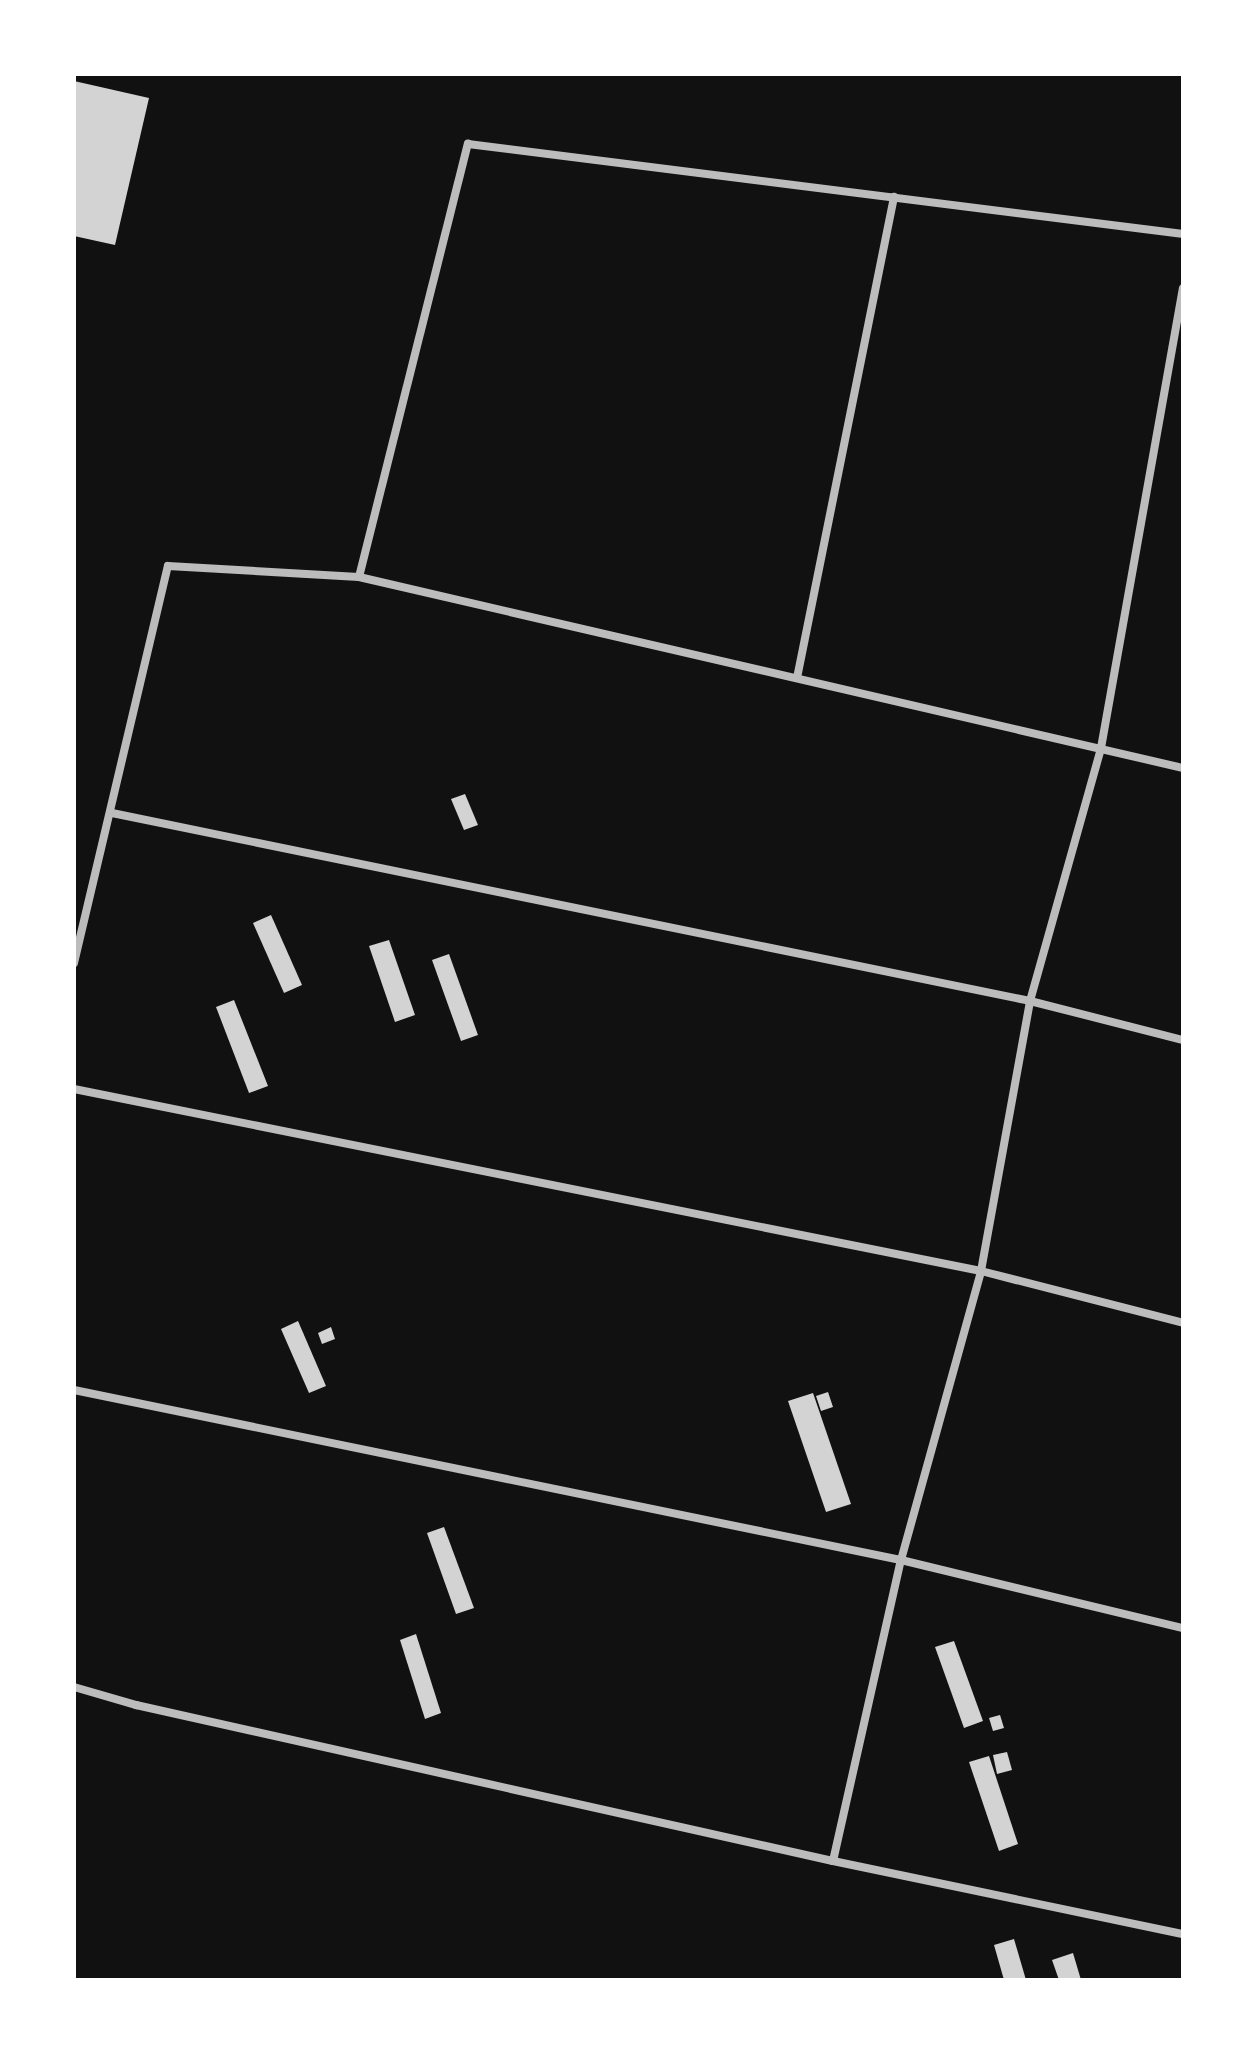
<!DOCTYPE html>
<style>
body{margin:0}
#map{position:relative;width:1257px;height:2054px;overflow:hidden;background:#111;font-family:"Space Grotesk",sans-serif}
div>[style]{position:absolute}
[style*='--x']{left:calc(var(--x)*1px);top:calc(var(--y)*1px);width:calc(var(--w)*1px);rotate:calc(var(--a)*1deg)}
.building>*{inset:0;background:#d3d3d3}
.minor>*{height:8px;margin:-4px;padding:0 4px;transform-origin:4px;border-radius:4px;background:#bcbcbc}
span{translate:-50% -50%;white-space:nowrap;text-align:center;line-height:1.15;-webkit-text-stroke:6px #fff;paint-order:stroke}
.frame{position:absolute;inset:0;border:76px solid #fff;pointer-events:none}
</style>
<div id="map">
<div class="building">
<div style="clip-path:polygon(74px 81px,149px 98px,115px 245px,74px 236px)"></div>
<div style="clip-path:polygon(465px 794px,478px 825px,464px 830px,451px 799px)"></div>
<div style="clip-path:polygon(271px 915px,302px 985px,284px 993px,253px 923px)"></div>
<div style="clip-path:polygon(389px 940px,415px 1015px,395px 1022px,369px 946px)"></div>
<div style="clip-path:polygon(449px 954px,478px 1035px,461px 1041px,432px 960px)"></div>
<div style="clip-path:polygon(234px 1000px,268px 1086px,249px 1093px,216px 1007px)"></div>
<div style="clip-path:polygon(298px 1321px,326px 1386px,309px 1393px,281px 1329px)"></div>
<div style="clip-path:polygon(331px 1327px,335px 1339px,322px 1344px,318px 1333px)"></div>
<div style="clip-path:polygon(828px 1392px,833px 1407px,821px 1411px,816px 1396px)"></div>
<div style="clip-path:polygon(813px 1393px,851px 1504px,826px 1512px,788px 1401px)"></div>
<div style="clip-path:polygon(444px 1527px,474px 1608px,456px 1614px,427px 1533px)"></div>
<div style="clip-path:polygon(416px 1634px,441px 1713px,425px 1719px,400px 1640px)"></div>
<div style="clip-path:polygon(954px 1641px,983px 1721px,964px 1728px,935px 1647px)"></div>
<div style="clip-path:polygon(1000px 1715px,1004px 1728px,993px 1731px,989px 1718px)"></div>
<div style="clip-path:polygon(1007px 1752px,1012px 1770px,997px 1774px,993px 1755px)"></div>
<div style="clip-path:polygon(989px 1756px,1018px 1844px,999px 1851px,969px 1762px)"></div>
<div style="clip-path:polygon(1014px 1939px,1026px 1980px,1004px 1980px,994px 1945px)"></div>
<div style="clip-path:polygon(1073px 1953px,1081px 1980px,1059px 1980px,1052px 1960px)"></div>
</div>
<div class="minor">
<div style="--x:359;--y:577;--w:447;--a:-75.9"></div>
<div style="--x:468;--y:144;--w:721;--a:7.17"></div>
<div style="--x:797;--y:678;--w:491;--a:-78.6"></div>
<div style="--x:112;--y:813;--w:937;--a:11.57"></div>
<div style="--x:1030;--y:1001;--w:158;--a:14.3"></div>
<div style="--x:74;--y:963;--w:408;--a:-76.7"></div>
<div style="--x:168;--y:566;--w:191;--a:3.3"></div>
<div style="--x:359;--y:577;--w:846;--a:13.05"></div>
<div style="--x:74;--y:1089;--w:925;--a:11.35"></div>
<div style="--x:981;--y:1271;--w:209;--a:14.4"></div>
<div style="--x:74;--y:1390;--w:844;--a:11.62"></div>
<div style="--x:901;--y:1560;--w:290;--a:13.6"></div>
<div style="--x:74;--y:1687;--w:65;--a:16.2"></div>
<div style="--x:136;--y:1705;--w:714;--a:12.62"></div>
<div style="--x:833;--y:1861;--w:358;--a:11.8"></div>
<div style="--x:833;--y:1861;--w:309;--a:-77.3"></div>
<div style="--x:901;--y:1560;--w:300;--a:-74.5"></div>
<div style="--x:981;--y:1271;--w:274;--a:-79.7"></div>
<div style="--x:1030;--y:1001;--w:263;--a:-74.3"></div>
<div style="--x:1101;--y:748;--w:467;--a:-79.9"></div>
</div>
<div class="frame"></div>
</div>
